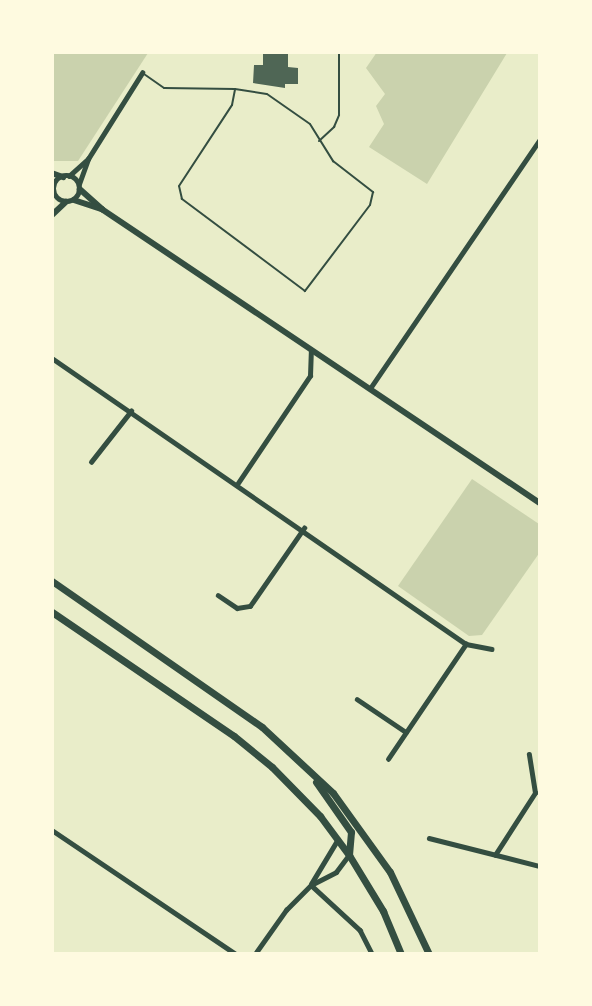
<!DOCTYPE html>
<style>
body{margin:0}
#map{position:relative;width:592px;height:1006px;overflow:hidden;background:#e9edc9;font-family:"Archivo Narrow",sans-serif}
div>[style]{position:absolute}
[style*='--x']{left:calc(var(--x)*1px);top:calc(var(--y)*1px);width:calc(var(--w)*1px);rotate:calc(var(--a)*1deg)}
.green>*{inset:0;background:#cad2ad}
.building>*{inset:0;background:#4f6655}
.service>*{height:2px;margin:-1px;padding:0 1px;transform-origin:1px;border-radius:1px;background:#344e41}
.minor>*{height:4.5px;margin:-2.25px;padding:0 2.25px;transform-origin:2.25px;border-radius:2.25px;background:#344e41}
.tertiary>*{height:5.5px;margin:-2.75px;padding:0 2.75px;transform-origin:2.75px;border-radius:2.75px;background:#344e41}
.tertiary>.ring{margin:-2.75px;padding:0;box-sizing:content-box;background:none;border:5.5px solid #344e41;border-radius:50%}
.trunk>*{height:7px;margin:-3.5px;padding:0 3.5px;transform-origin:3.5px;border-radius:3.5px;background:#344e41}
span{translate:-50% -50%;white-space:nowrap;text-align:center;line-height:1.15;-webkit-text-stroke:4px #fefae0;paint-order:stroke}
.frame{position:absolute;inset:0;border:54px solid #fefae0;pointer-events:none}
</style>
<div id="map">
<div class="green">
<div style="clip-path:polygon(53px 52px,148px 53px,78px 161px,53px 161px)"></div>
<div style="clip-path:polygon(377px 52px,507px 53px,427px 184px,369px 147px,384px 124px,376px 106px,385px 94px,366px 68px)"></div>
<div style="clip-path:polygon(472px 479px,539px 524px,540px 552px,482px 635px,469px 636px,398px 586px)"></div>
</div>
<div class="building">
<div style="clip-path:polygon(263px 52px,288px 52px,288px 67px,298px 68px,298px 84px,285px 84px,285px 88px,253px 83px,254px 65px,263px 65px)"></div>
</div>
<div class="service">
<div style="--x:144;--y:74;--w:24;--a:35"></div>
<div style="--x:164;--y:88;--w:71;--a:0.8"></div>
<div style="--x:235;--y:89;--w:32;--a:9"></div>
<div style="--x:267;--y:94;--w:52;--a:34.9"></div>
<div style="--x:310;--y:124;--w:44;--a:58.1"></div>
<div style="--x:333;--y:161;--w:51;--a:37.8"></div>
<div style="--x:373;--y:192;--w:13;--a:103"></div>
<div style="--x:370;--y:205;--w:108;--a:127.1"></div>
<div style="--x:305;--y:291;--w:154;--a:-143.2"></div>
<div style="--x:182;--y:199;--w:13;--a:-103"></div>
<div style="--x:179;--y:186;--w:97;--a:-56.8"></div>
<div style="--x:232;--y:105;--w:16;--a:-79"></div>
<div style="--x:319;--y:141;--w:21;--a:-43"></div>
<div style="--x:334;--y:127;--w:13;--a:-67"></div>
<div style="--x:339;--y:115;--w:63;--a:-90"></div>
</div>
<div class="minor">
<div style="--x:69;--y:176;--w:25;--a:-42"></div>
<div style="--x:79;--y:184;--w:27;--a:-70"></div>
<div style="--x:88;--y:159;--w:102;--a:-57.9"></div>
<div style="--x:52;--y:358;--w:503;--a:34.64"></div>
<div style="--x:466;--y:644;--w:26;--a:11"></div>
<div style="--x:371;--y:387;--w:300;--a:-55.7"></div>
<div style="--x:91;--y:462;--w:65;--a:-51.9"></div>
<div style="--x:238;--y:483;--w:129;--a:-56.1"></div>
<div style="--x:310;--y:376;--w:26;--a:-88"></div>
<div style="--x:218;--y:595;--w:23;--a:34"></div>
<div style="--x:237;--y:608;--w:13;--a:-9"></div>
<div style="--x:250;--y:606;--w:95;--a:-55.3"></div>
<div style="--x:357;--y:699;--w:59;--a:34"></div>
<div style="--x:388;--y:759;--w:139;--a:-55.9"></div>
<div style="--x:52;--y:830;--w:222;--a:34"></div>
<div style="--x:429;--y:838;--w:114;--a:14.2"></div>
<div style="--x:495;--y:855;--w:74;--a:-57.2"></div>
<div style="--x:535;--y:793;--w:39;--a:-99"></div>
<div style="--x:311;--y:884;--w:52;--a:-59"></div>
<div style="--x:311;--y:885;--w:67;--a:42.6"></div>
<div style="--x:360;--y:930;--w:27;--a:63"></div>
<div style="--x:255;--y:954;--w:54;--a:-54.8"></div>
<div style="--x:286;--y:910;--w:35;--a:-45"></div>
<div style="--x:311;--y:885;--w:28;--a:-27"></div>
<div style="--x:336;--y:872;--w:21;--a:-53"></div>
</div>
<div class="tertiary">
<div style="--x:52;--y:173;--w:12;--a:20"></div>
<div class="ring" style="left:54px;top:176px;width:20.5px;height:20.5px"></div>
<div style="--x:80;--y:189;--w:30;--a:42"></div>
<div style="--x:102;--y:209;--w:528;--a:33.87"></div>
<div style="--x:74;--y:200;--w:29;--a:18"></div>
<div style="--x:52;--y:215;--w:19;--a:-43"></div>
</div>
<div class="trunk">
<div style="--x:52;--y:581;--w:256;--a:34.8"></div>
<div style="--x:262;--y:727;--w:97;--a:42.9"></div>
<div style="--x:333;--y:793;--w:97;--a:54.2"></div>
<div style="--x:390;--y:872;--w:91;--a:64.6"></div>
<div style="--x:52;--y:612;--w:220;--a:34.3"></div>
<div style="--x:234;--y:736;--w:49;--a:39.2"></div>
<div style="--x:272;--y:767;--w:69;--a:45.6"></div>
<div style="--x:320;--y:816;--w:49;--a:53.4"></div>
<div style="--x:349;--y:855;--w:66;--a:58.7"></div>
<div style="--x:383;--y:911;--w:47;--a:67.3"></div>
<div style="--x:316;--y:782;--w:61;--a:55"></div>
<div style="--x:351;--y:832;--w:23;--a:95"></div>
</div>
<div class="frame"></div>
</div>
